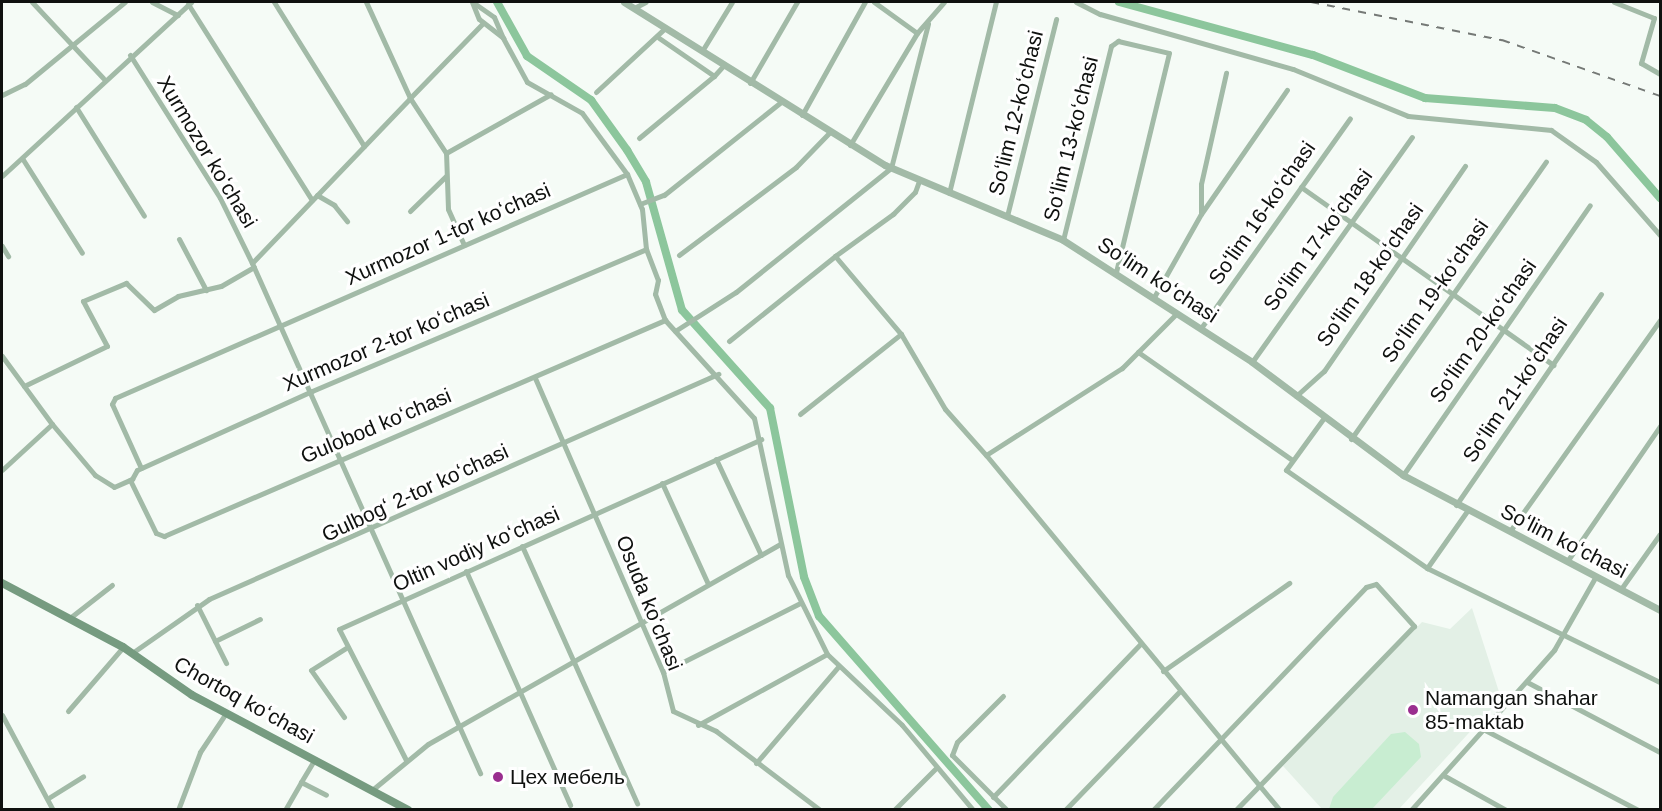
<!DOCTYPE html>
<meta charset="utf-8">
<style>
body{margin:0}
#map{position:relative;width:1662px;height:811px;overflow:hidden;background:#f5fbf6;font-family:Helvetica,sans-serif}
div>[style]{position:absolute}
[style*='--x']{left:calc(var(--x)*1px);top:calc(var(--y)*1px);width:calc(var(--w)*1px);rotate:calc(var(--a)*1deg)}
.built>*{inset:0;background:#e3f0e6}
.green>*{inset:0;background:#c8edd1}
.canal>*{height:8px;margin:-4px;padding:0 4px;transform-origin:4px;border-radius:4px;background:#8cc69c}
.minor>*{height:5px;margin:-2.5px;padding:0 2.5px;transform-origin:2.5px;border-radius:2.5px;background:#a2baa7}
.tertiary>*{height:7px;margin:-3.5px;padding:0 3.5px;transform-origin:3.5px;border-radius:3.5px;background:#a2baa7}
.secondary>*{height:8px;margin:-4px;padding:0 4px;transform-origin:4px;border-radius:4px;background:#769b80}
.rail>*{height:2px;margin-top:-1px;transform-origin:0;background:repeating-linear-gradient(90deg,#757976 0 8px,transparent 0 16px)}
.dots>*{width:16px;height:16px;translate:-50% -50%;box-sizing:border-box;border:3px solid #fff;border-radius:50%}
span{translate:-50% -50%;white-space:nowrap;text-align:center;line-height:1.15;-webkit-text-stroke:6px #fff;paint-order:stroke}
.street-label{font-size:21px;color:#0f110f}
.poi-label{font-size:21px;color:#0f110f}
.left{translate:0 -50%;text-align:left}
.frame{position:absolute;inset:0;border:3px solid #0f110f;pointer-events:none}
</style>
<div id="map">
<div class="built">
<div style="clip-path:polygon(1472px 608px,1501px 698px,1399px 809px,1322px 809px,1283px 766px,1422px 622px,1450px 629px)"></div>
</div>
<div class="green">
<div style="clip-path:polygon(1405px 732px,1419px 744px,1421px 757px,1372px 809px,1329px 809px,1333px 797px,1391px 734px)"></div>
</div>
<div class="canal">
<div style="--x:497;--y:2;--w:62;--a:60.9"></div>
<div style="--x:527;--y:56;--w:78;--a:34.5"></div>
<div style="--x:591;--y:100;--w:62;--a:54.2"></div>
<div style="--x:627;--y:150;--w:37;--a:59"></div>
<div style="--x:646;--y:182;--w:133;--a:74.3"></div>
<div style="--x:682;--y:310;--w:132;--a:48.1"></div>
<div style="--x:770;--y:408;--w:172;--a:78.6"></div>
<div style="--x:804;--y:577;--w:42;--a:69"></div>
<div style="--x:819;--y:616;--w:258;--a:48.8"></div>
<div style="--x:1119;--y:2;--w:201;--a:15.3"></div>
<div style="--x:1313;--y:55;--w:120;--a:21"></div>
<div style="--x:1425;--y:98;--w:130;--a:4.4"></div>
<div style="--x:1555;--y:108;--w:33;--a:21"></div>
<div style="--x:1586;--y:120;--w:27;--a:39"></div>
<div style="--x:1607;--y:137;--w:81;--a:49"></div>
</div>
<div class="minor">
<div style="--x:32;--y:2;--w:104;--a:46.9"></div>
<div style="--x:152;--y:2;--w:29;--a:27"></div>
<div style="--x:274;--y:2;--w:170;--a:58"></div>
<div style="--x:472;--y:2;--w:18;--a:68"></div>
<div style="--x:479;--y:19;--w:31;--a:38"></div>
<div style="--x:503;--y:38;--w:50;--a:61.4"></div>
<div style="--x:527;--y:82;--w:63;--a:29.4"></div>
<div style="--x:582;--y:113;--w:76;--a:53.6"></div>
<div style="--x:627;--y:174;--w:38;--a:67"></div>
<div style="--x:642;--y:209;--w:40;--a:84.3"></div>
<div style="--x:646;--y:249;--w:33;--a:69"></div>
<div style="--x:658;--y:280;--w:14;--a:102"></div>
<div style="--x:655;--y:294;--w:28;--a:69"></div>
<div style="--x:665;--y:320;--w:132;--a:47.8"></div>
<div style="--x:754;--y:418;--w:161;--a:77.8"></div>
<div style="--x:788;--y:575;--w:88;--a:63.7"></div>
<div style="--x:827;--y:654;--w:103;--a:43.4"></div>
<div style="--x:902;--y:725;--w:111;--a:50.1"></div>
<div style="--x:1076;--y:2;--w:27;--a:27"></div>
<div style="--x:1100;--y:14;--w:201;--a:15.9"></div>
<div style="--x:1293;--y:69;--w:124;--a:22.2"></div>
<div style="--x:1408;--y:116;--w:144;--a:5.6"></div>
<div style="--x:1551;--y:130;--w:55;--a:35.4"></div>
<div style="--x:1596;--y:162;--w:97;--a:48.8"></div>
<div style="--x:1614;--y:2;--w:43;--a:21.8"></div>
<div style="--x:1654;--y:18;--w:47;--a:106.1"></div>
<div style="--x:1641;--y:63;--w:22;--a:30"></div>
<div style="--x:474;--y:3;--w:24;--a:35"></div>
<div style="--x:494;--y:17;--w:21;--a:67"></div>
<div style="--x:188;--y:4;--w:232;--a:57.7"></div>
<div style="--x:634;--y:8;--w:13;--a:-27"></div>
<div style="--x:917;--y:33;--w:41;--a:-48.9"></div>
<div style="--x:659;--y:38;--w:67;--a:34.6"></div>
<div style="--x:714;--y:76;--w:15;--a:-48"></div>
<div style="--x:702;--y:51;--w:57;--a:-58.5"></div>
<div style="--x:130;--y:55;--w:169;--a:57.8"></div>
<div style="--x:220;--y:198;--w:72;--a:63.8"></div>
<div style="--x:252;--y:263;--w:559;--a:65.91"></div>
<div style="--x:750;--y:83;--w:94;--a:-59.9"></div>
<div style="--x:596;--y:92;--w:94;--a:-42.8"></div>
<div style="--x:2;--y:95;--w:25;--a:-26"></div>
<div style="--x:25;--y:84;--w:129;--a:-39.4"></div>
<div style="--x:76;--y:107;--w:128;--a:58"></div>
<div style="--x:802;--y:115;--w:129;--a:-60.9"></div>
<div style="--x:639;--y:138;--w:97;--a:-39.6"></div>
<div style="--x:850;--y:145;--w:131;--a:-59.1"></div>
<div style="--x:917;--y:33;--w:53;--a:-144.2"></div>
<div style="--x:446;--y:153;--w:120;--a:-29.3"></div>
<div style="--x:22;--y:158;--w:112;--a:57.7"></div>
<div style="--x:2;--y:176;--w:257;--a:-42.6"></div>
<div style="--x:1301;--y:187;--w:309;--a:35.2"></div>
<div style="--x:949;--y:193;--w:197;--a:-76.2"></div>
<div style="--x:317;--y:195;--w:20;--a:30"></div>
<div style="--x:334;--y:205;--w:21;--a:51"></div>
<div style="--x:640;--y:204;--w:26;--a:-21"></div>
<div style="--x:664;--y:195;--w:149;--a:-38.5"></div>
<div style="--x:410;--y:211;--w:50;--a:-44.2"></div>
<div style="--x:1201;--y:212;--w:28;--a:-90"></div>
<div style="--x:1201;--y:184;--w:114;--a:-77.3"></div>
<div style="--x:1007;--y:216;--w:203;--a:-76"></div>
<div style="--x:179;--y:239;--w:58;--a:62.1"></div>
<div style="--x:1063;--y:240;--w:200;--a:-76.1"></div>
<div style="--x:1111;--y:46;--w:9;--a:-36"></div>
<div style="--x:1118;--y:41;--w:52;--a:13.2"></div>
<div style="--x:1169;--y:53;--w:225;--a:103.6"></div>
<div style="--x:464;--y:245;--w:39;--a:-114"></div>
<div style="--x:448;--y:209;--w:56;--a:-92"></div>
<div style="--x:446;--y:153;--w:66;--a:-123.2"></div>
<div style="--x:410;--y:98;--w:103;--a:-45.8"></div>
<div style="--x:2;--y:246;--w:12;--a:59"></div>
<div style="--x:679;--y:255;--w:146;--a:-36.9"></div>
<div style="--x:796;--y:167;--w:47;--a:-45.9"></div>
<div style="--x:835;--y:256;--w:72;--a:-35.9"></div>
<div style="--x:893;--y:214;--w:31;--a:-45"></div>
<div style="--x:915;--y:192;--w:12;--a:-70"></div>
<div style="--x:252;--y:263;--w:228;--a:-46.2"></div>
<div style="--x:410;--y:98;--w:106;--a:-114.6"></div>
<div style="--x:1154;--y:297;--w:95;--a:-60.5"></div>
<div style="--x:1201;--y:214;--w:151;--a:-55.3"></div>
<div style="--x:1177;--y:313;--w:78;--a:135"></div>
<div style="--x:1122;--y:368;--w:161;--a:147.4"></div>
<div style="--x:986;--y:455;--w:461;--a:50.4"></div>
<div style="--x:1201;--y:328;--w:257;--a:-54.6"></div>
<div style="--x:675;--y:331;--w:72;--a:-32.6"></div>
<div style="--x:736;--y:292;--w:198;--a:-38.7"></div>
<div style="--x:891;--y:168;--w:149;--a:-75.6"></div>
<div style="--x:729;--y:341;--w:136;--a:-38.7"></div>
<div style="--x:835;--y:256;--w:102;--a:49.8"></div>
<div style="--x:901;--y:334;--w:87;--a:59.6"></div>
<div style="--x:945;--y:409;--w:62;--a:48.3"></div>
<div style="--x:1138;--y:352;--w:188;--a:35"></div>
<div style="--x:2;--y:356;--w:84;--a:53.7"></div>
<div style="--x:52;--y:424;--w:68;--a:137.4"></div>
<div style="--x:1252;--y:362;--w:276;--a:-54.6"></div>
<div style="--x:535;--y:378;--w:321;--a:66.5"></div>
<div style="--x:663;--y:672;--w:40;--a:75.6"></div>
<div style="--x:673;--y:711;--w:47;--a:24.9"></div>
<div style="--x:716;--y:731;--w:131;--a:37.2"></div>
<div style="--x:24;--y:386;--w:92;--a:-25.7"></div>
<div style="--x:107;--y:346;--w:51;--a:-118.1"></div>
<div style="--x:83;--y:301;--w:47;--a:-22.7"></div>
<div style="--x:126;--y:283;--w:39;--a:44"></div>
<div style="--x:154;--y:310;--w:28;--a:-30"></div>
<div style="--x:178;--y:296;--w:44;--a:-13.1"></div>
<div style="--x:221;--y:286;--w:38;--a:-30"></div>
<div style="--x:1296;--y:396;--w:38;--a:-42"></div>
<div style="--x:1324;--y:371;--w:249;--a:-55.5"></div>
<div style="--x:800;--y:414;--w:129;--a:-38.4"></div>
<div style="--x:1323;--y:419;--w:63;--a:126"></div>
<div style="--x:1286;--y:470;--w:172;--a:34.8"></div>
<div style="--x:1427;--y:568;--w:70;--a:-54.9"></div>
<div style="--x:52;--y:424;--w:67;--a:49.9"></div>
<div style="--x:95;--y:475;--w:22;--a:32"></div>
<div style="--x:114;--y:487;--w:20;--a:-24"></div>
<div style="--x:132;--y:479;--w:10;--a:-61"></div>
<div style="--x:137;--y:470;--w:192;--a:-24.3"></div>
<div style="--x:312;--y:391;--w:363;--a:-23"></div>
<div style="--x:1351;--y:439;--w:339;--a:-54.9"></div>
<div style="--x:716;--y:459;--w:106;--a:64.9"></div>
<div style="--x:141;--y:468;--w:70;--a:-114.4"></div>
<div style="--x:112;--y:404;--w:7;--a:-63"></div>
<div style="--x:115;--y:398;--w:559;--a:-23.63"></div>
<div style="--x:1403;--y:475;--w:328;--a:-55.3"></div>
<div style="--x:130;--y:480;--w:59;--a:63.9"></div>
<div style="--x:156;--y:533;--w:9;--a:21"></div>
<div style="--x:164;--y:536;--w:546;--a:-23.32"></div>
<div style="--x:662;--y:483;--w:111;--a:65.5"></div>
<div style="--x:1456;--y:505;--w:256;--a:-55.5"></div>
<div style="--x:1510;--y:531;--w:259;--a:-54.6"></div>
<div style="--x:522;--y:546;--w:282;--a:65.9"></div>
<div style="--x:1568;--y:560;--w:163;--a:-55.5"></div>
<div style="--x:1427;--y:568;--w:259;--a:26.1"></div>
<div style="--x:466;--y:571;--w:256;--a:66"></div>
<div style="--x:1621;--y:589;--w:67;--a:-54.7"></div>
<div style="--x:197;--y:605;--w:65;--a:63.4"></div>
<div style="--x:71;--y:617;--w:52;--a:-38"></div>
<div style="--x:215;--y:641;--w:50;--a:-26.1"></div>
<div style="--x:132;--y:653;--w:94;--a:-35"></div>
<div style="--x:209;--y:599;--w:557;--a:-23.85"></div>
<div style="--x:1163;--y:671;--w:154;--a:-34.9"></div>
<div style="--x:663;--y:672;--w:153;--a:-26.7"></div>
<div style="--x:1527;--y:682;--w:150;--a:27.8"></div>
<div style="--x:1003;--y:696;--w:65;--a:135"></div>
<div style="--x:957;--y:742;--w:14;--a:111"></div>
<div style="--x:952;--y:755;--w:78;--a:45"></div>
<div style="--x:68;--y:711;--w:84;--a:-49.3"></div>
<div style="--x:2;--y:715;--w:108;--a:61.8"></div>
<div style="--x:344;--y:717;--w:57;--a:-125.1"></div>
<div style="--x:311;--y:670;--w:41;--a:-32.2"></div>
<div style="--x:698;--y:725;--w:147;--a:-28.8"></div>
<div style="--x:1483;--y:729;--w:175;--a:27.6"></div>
<div style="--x:406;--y:760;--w:147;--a:-117.1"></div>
<div style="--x:339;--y:629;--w:463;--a:-24.2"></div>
<div style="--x:756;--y:763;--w:126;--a:-49.5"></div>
<div style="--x:1443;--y:775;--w:72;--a:29.1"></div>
<div style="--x:301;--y:782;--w:26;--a:-59"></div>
<div style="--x:372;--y:790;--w:72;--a:-39.4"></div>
<div style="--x:428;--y:744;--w:405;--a:-29.6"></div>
<div style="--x:50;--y:797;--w:39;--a:-32"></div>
<div style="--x:993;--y:797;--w:212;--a:-46.1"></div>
<div style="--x:178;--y:810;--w:62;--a:-69.2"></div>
<div style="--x:200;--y:752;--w:47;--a:-56.3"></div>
<div style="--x:285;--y:810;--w:32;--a:-60"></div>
<div style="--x:301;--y:782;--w:28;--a:27"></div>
<div style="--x:894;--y:810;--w:58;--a:-45"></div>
<div style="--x:1065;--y:810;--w:165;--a:-46"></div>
<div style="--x:1153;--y:810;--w:308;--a:-46.3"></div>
<div style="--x:1366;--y:587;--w:10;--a:-17"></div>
<div style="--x:1376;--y:584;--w:57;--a:47.9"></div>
<div style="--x:1414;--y:626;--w:256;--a:134.1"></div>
<div style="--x:1411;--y:810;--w:215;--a:-48.2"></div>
<div style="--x:1554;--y:650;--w:85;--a:-60.4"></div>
</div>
<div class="tertiary">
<div style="--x:624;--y:2;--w:308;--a:32"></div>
<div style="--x:885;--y:165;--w:193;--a:22.8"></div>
<div style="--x:1063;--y:240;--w:225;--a:32.8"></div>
<div style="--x:1252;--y:362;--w:189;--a:36.8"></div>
<div style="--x:1403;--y:475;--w:290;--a:27.7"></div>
</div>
<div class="secondary">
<div style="--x:2;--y:583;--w:137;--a:27.9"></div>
<div style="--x:123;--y:647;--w:84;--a:34.8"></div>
<div style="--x:192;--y:695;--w:245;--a:28"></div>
</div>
<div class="rail">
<div style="--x:1311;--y:2;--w:195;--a:11.3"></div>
<div style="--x:1502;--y:40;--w:168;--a:19.5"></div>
</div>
<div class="dots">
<div style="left:1413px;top:710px;background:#9a2e8f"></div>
<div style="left:498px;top:777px;background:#9a2e8f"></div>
</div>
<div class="street-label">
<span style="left:1016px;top:113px;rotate:-76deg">Soʻlim 12-koʻchasi</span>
<span style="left:1071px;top:139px;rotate:-76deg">Soʻlim 13-koʻchasi</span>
<span style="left:207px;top:152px;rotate:59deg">Xurmozor koʻchasi</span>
<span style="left:1262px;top:213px;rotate:-55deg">Soʻlim 16-koʻchasi</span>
<span style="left:448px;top:234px;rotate:-24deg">Xurmozor 1-tor koʻchasi</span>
<span style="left:1318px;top:240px;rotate:-54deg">Soʻlim 17-koʻchasi</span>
<span style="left:1370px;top:275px;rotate:-55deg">Soʻlim 18-koʻchasi</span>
<span style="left:1158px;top:280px;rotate:33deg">Soʻlim koʻchasi</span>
<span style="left:1435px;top:291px;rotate:-55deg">Soʻlim 19-koʻchasi</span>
<span style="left:1483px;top:331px;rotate:-55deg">Soʻlim 20-koʻchasi</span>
<span style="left:386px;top:342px;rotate:-23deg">Xurmozor 2-tor koʻchasi</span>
<span style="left:1515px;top:390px;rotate:-56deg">Soʻlim 21-koʻchasi</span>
<span style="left:376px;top:426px;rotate:-23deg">Gulobod koʻchasi</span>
<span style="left:415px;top:493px;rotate:-25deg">Gulbogʻ 2-tor koʻchasi</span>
<span style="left:1564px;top:541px;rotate:27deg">Soʻlim koʻchasi</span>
<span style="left:476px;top:549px;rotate:-24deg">Oltin vodiy koʻchasi</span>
<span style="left:649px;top:603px;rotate:68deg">Osuda koʻchasi</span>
<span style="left:244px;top:700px;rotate:29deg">Chortoq koʻchasi</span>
</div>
<div class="poi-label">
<span class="left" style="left:1425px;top:710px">Namangan shahar<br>85-maktab</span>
<span class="left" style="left:510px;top:777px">Цех мебель</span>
</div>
<div class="frame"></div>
</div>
